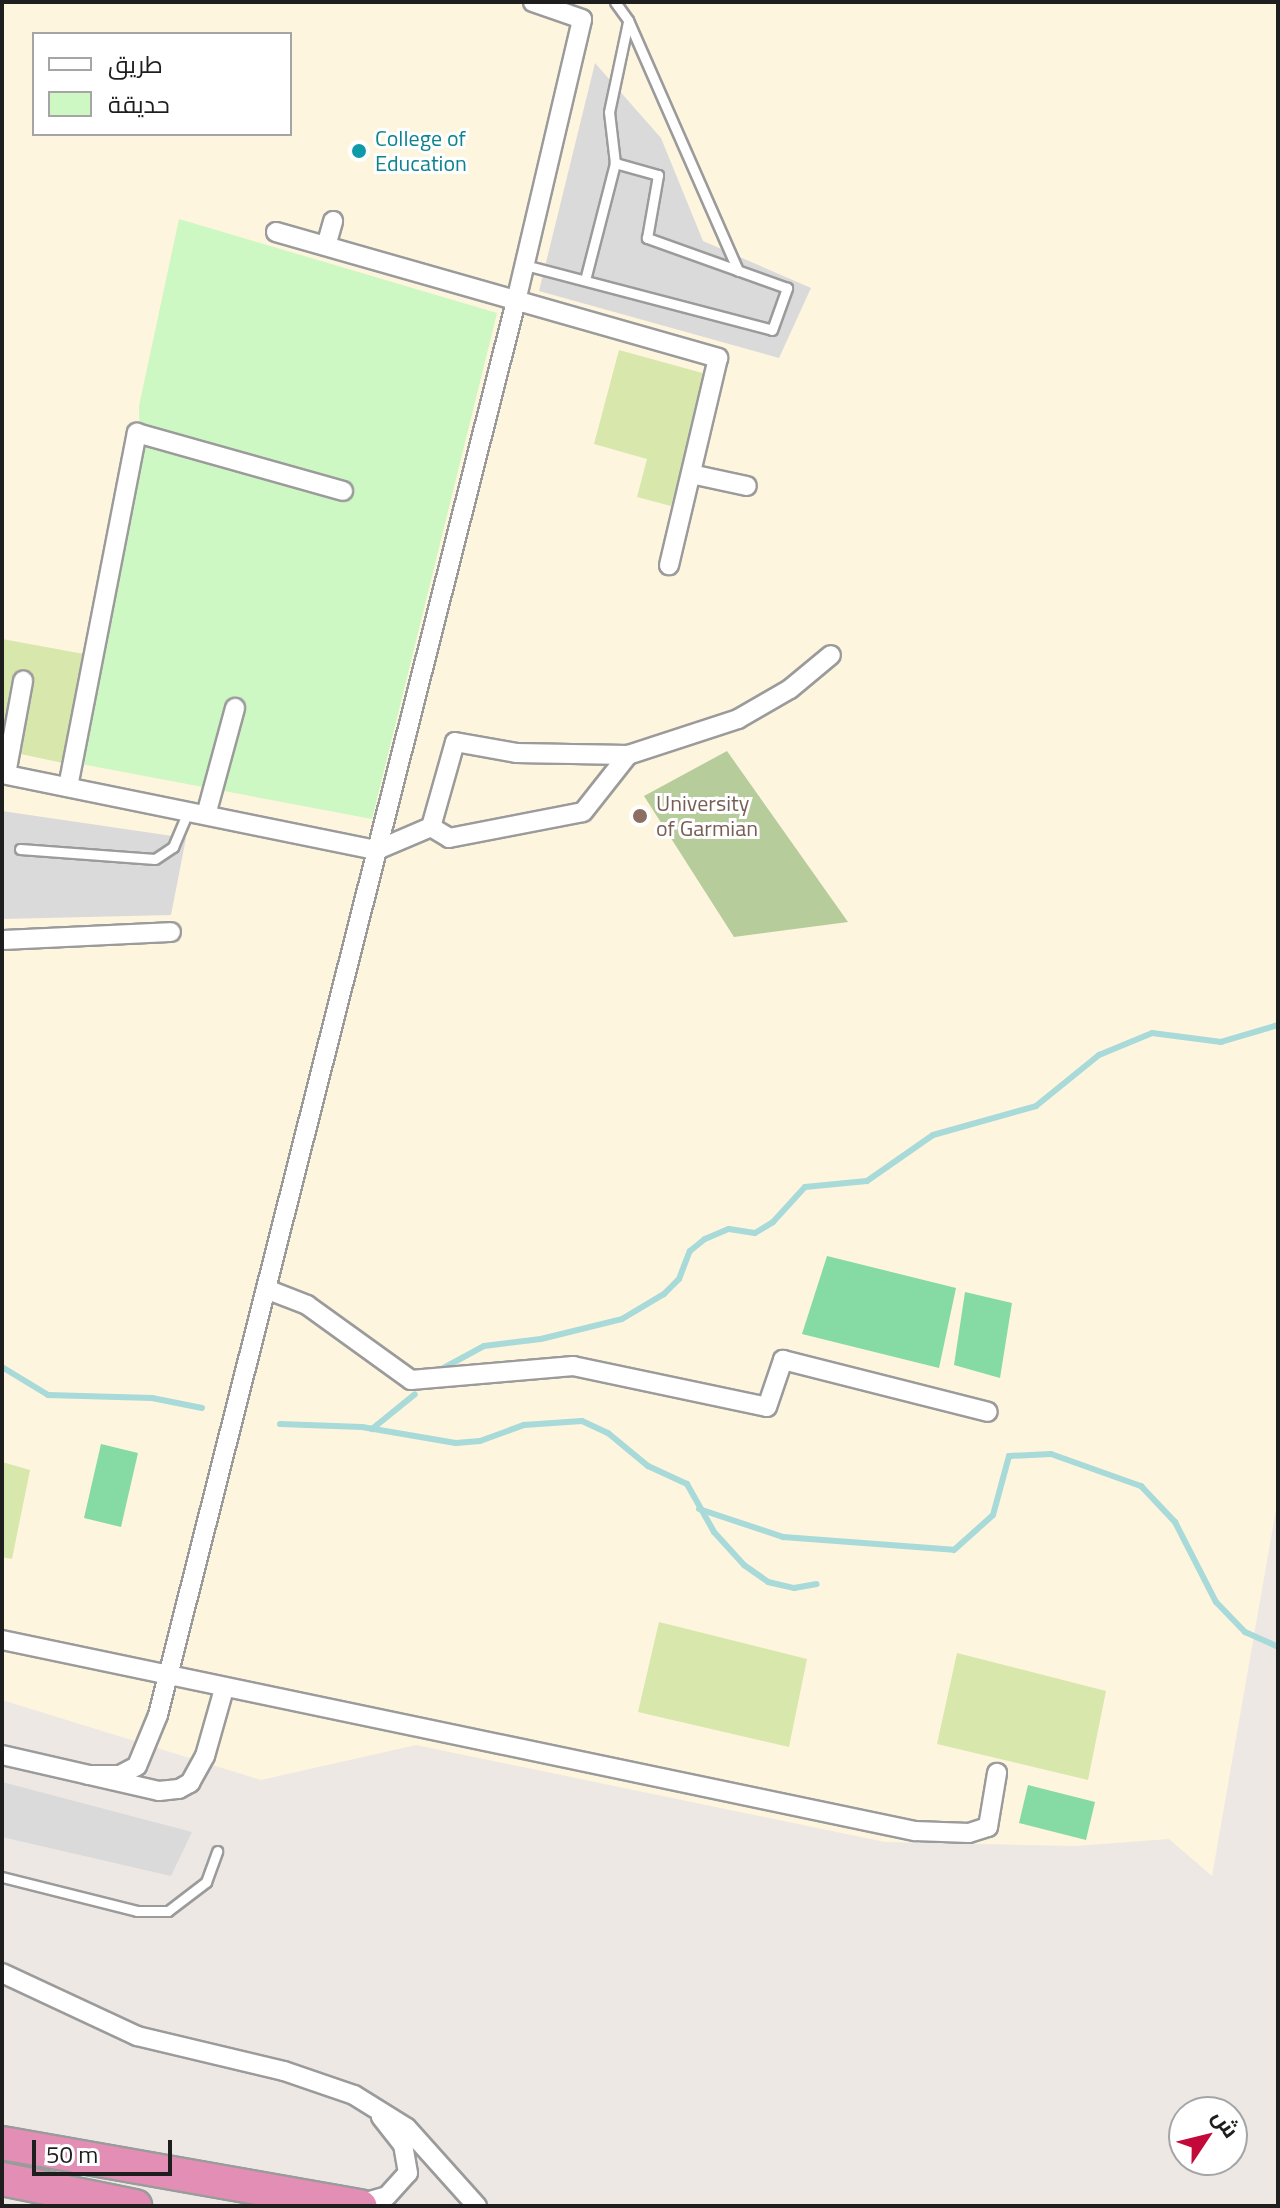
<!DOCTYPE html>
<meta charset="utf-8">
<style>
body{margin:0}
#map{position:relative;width:1280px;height:2208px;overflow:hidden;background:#eee8e4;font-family:"Titillium Web",Cairo,sans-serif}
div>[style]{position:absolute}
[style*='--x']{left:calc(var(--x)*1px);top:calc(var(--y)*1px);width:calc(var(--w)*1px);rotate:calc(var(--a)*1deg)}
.education>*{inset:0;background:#fef5de}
.grass>*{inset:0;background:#d8e7ac}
.forest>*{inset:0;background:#b6cc9b}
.park>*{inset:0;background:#cdf7c3}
.pitch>*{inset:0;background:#86daa3}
.parking>*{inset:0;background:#dadada}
.stream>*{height:6px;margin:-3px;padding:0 3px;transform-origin:3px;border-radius:3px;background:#a7dad8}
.roads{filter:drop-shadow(2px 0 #9b9b9b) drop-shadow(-2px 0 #9b9b9b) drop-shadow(0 2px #9b9b9b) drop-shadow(0 -2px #9b9b9b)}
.lane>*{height:9px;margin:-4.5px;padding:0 4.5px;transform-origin:4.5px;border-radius:4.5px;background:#fff}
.street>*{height:18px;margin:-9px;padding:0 9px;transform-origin:9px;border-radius:9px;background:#fff}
.highway>*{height:32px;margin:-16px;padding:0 16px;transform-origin:16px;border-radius:16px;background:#e38fb5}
.dots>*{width:22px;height:22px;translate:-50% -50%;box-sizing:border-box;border:4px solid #fff;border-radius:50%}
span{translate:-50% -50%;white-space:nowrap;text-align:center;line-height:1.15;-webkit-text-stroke:6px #fff;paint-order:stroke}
.culture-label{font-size:22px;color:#0d838f}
.left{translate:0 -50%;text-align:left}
.education-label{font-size:22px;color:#785e54}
.frame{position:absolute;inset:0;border:4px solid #1e1e1e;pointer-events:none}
.legend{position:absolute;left:32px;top:32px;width:260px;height:104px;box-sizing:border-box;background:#fff;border:2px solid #a5a5a5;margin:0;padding:10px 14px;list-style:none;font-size:24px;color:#1e1e1e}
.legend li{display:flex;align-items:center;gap:16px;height:40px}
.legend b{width:40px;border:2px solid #a5a5a5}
.north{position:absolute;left:1168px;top:2096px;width:80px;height:80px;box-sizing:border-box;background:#fff;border:2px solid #a5a5a5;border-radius:50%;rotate:55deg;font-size:22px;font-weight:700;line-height:32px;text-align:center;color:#1e1e1e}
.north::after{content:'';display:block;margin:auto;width:28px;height:36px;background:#c3093a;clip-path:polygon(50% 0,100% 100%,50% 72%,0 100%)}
.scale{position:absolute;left:32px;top:2140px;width:140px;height:36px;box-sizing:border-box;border:4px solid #1e1e1e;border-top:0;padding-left:10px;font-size:24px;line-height:28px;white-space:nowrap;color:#1e1e1e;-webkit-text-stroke:6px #fff;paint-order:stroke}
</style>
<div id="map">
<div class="education">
<div style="clip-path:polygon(evenodd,2px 2px,1278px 2px,1278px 1498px,1212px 1876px,1169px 1839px,1075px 1846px,885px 1842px,416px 1745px,261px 1780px,2px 1700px,2px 2px,34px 34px,290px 34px,290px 134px,34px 134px,34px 34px)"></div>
</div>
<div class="grass">
<div style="clip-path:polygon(619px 350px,706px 374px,671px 506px,637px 497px,647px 459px,594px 444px)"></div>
<div style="clip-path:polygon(2px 639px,84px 654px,63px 763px,2px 750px)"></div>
<div style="clip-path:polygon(2px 1462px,30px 1470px,12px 1559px,2px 1557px)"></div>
<div style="clip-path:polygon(659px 1622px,807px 1659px,789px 1747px,638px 1712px)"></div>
<div style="clip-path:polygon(957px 1653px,1106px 1691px,1088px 1780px,937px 1744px)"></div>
</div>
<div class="forest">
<div style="clip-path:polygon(727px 751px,739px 768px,848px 922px,734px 937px,644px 796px)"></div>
</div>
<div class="park">
<div style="clip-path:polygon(179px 219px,497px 313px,372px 819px,81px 764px,140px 455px,139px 406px)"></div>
</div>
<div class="pitch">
<div style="clip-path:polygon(827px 1256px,956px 1288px,939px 1368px,802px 1334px)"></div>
<div style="clip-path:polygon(965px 1292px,1012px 1303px,1000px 1378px,954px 1365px)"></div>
<div style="clip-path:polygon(101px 1444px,138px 1453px,121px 1527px,84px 1518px)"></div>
<div style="clip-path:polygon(1028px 1785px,1095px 1802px,1086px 1840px,1019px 1823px)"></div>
</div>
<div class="parking">
<div style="clip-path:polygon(595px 63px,661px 138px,703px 241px,811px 288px,779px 358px,539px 291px)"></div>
<div style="clip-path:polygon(2px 811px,186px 838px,171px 915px,2px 919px)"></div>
<div style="clip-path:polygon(2px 1782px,192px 1832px,171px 1876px,2px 1837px)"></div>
</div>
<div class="stream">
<div style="--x:2;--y:1367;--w:54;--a:31.3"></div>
<div style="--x:48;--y:1395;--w:104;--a:1.7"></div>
<div style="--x:152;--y:1398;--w:51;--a:11.3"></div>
<div style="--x:438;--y:1371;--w:52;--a:-28.5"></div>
<div style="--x:484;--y:1346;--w:57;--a:-7"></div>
<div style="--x:541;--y:1339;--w:83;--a:-13.9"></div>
<div style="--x:622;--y:1319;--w:49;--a:-30.8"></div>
<div style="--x:664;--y:1294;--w:21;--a:-45"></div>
<div style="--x:679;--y:1279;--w:30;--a:-69"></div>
<div style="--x:690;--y:1251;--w:19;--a:-39"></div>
<div style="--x:705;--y:1239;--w:26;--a:-23"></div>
<div style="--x:729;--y:1229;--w:26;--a:9"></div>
<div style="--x:755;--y:1233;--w:21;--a:-31"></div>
<div style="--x:773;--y:1222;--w:47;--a:-47.6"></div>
<div style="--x:805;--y:1187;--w:62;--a:-5.5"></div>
<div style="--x:867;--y:1181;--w:80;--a:-34.9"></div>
<div style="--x:933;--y:1135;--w:107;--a:-15.7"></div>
<div style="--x:1036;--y:1106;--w:81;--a:-39"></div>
<div style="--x:1099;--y:1055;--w:57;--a:-22.5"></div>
<div style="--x:1152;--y:1033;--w:70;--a:7.4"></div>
<div style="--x:1221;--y:1042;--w:59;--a:-16.6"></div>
<div style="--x:280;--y:1424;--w:82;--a:2.1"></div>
<div style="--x:362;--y:1427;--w:95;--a:9.7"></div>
<div style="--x:456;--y:1443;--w:24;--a:-5"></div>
<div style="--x:480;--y:1441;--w:47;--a:-20"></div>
<div style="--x:524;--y:1425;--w:58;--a:-3.9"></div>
<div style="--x:582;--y:1421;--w:29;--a:25"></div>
<div style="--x:608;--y:1433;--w:52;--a:39.5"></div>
<div style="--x:648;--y:1466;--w:43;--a:24.8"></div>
<div style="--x:687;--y:1484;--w:55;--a:60.6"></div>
<div style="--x:714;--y:1532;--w:45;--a:47.7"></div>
<div style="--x:744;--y:1565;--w:29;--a:35"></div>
<div style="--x:768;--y:1582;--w:27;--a:13"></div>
<div style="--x:794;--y:1588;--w:23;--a:-10"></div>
<div style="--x:372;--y:1429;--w:55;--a:-39.1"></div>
<div style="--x:699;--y:1509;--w:89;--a:18.4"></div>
<div style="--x:783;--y:1537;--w:171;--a:4.3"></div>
<div style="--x:954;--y:1550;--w:52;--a:-41.9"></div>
<div style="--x:993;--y:1515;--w:61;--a:-74.8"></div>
<div style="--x:1009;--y:1456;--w:42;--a:-2.7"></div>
<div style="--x:1051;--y:1454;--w:96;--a:19.6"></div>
<div style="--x:1141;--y:1486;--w:50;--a:46.6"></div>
<div style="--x:1175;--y:1522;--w:90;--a:62.9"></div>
<div style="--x:1216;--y:1602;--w:42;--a:46"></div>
<div style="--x:1245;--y:1632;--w:36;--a:24"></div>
</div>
<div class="roads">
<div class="lane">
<div style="--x:615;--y:2;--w:22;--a:54"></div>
<div style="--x:628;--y:20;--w:274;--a:66.3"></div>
<div style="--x:525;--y:265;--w:255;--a:14.7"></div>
<div style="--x:772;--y:330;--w:45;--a:-70.3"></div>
<div style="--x:787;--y:288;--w:149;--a:-160.3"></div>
<div style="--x:647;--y:238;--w:64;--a:-80.1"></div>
<div style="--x:658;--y:175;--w:45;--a:-164.4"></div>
<div style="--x:585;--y:280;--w:121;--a:-75.6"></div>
<div style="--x:615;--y:163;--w:51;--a:-96.7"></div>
<div style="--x:609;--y:112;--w:92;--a:-78.1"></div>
<div style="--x:20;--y:849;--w:135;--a:4.2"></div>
<div style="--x:155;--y:859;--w:22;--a:-34"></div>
<div style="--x:173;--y:847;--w:38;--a:-67"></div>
<div style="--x:2;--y:1877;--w:139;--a:14.1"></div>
<div style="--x:137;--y:1911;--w:31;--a:0"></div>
<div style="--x:168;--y:1911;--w:48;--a:-37.3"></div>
<div style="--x:206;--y:1882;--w:33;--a:-70"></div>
</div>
<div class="street">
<div style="--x:276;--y:232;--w:460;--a:15.9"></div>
<div style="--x:718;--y:358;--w:213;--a:103.3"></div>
<div style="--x:326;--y:246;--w:26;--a:-74"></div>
<div style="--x:691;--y:474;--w:57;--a:12.1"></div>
<div style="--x:2;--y:774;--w:383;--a:11.5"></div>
<div style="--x:377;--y:850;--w:59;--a:-23.1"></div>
<div style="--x:431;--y:827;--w:88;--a:-74.2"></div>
<div style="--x:455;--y:742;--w:62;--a:10.2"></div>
<div style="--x:516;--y:753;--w:112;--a:1"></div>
<div style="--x:628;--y:755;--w:116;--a:-18.1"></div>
<div style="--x:738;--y:719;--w:60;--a:-30"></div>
<div style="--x:790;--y:689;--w:53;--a:-39.7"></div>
<div style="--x:6;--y:774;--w:95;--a:-79.6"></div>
<div style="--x:68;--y:787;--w:361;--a:-79"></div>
<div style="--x:137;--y:433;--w:214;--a:15.7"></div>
<div style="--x:206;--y:815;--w:111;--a:-74.8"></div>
<div style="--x:431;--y:827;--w:21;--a:31"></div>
<div style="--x:449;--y:838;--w:136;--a:-11"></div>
<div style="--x:583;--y:812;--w:73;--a:-51.7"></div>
<div style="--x:2;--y:940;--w:169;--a:-2.7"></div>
<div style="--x:266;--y:1289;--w:44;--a:21.3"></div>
<div style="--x:307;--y:1305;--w:128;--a:35.8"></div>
<div style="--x:411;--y:1380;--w:163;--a:-4.9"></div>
<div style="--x:573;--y:1366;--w:198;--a:11.9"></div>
<div style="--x:767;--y:1407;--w:50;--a:-71.2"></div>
<div style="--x:783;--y:1360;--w:211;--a:14.2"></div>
<div style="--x:2;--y:1640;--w:933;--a:11.82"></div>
<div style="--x:915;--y:1831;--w:54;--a:2.1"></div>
<div style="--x:969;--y:1833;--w:20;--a:-18"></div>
<div style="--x:988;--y:1827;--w:55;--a:-80.5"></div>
<div style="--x:2;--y:1755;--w:161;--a:12.9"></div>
<div style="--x:159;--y:1791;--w:20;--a:-6"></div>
<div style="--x:179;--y:1789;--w:13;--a:-29"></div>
<div style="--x:190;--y:1783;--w:31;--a:-61"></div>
<div style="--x:205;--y:1756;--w:70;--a:-74.2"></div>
<div style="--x:88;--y:1775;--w:32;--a:0"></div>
<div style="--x:120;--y:1775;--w:19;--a:-28"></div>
<div style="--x:137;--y:1766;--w:55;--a:-67.6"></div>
<div style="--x:158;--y:1715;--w:1463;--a:-75.79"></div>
<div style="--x:517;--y:297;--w:285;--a:-76.8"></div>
<div style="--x:582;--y:19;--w:52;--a:-160.9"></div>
<div style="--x:2;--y:1973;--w:149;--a:25"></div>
<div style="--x:137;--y:2036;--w:151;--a:13.4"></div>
<div style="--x:284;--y:2071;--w:74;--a:18.9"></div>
<div style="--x:354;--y:2095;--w:62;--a:31.9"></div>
<div style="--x:407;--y:2128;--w:105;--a:48.1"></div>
<div style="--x:356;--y:2205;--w:32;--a:-16"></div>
<div style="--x:387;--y:2196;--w:31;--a:-48"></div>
<div style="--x:408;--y:2173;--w:28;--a:-100"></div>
<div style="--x:403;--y:2145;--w:36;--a:-128"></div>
</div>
<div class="highway">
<div style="--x:2;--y:2143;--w:364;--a:10"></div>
<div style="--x:2;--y:2179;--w:136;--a:11.5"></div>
</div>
</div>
<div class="dots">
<div style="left:359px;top:151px;background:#0f9aa8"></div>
<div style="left:640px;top:816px;background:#8d6e63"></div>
</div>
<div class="culture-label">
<span class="left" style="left:375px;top:151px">College of<br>Education</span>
</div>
<div class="education-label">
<span class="left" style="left:656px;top:816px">University<br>of Garmian</span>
</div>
<div class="frame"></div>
<ul class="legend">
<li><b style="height:10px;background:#fff"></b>طريق</li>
<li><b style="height:22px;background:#cdf7c3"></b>حديقة</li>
</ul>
<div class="north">ش</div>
<div class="scale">50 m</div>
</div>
